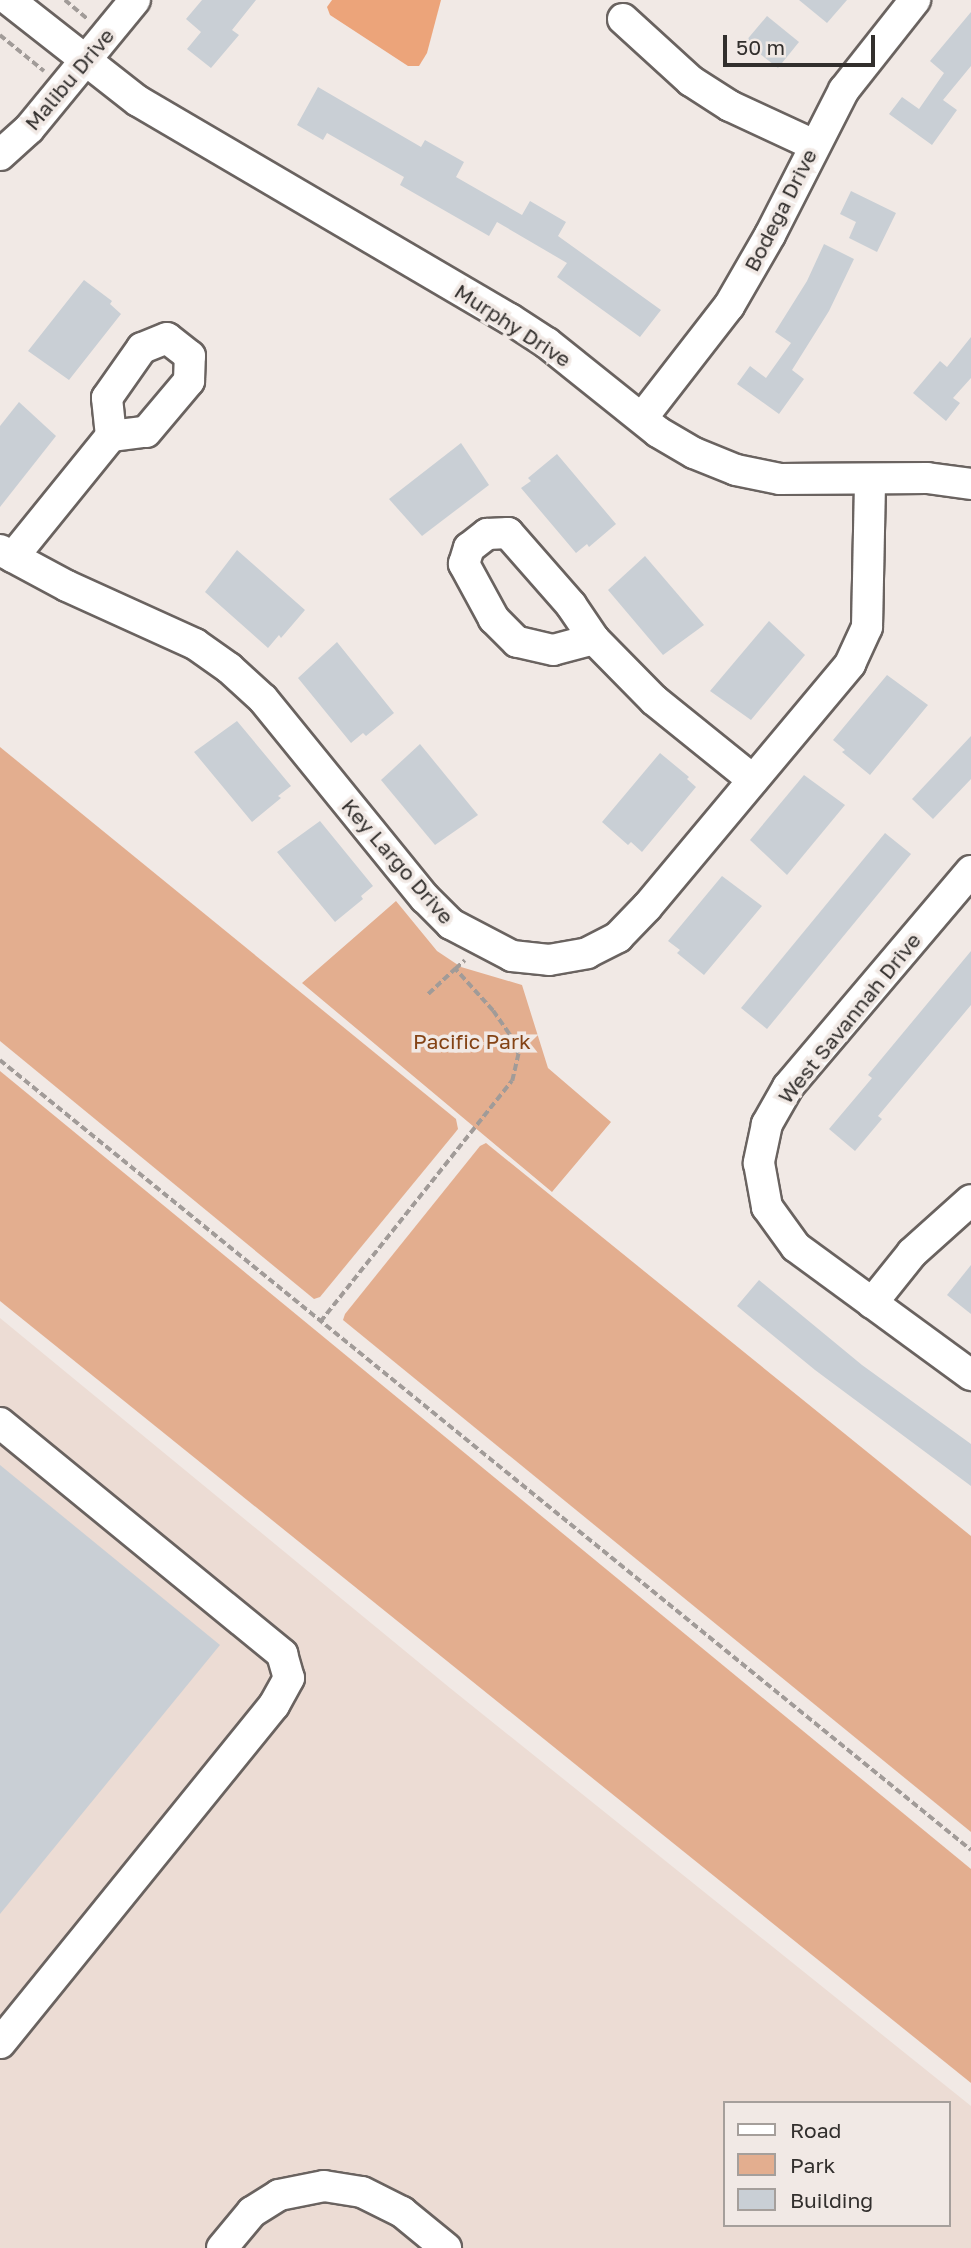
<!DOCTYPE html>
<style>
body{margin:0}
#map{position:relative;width:971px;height:2248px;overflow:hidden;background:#f1e9e5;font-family:"Golos Text",sans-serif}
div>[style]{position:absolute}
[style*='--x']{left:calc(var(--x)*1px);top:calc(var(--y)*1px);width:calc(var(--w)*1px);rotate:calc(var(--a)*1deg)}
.built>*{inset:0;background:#ecdcd4}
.green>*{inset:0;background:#e3ae8f}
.water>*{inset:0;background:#eca47a}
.building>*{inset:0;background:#c9cfd5}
.path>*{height:3.5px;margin-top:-1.75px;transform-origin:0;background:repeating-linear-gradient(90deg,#a19b98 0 7px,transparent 0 10.5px)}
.roads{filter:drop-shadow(2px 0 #6a6360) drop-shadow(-2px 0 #6a6360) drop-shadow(0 2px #6a6360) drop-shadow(0 -2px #6a6360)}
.minor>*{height:30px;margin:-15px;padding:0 15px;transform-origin:15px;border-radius:15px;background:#fff}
span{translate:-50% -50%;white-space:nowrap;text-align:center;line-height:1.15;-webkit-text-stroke:7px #f1e9e5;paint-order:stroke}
.street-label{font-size:21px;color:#322f2d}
.park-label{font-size:21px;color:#844315}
.legend{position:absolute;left:723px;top:2101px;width:228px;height:126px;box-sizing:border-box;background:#f1e9e5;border:2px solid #a59f9b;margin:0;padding:9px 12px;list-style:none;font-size:21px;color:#322f2d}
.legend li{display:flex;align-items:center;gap:14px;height:35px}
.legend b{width:35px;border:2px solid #a59f9b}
.scale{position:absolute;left:723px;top:35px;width:152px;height:32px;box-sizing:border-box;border:4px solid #322f2d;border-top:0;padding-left:9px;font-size:21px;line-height:24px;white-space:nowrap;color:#322f2d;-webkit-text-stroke:5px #f1e9e5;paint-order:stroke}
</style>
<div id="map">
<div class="built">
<div style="clip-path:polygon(evenodd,0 1318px,450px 1688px,971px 2106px,971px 2248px,0 2248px,0 1318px,724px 2103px,948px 2103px,948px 2225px,724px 2225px,724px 2103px)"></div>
</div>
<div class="green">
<div style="clip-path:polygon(0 747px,456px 1119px,458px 1129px,454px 1134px,320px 1297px,314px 1299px,0 1041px)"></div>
<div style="clip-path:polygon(396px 901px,437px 951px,461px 967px,522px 985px,548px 1068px,611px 1122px,552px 1192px,302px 983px)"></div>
<div style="clip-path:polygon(0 1071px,971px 1869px,971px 2083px,0 1301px)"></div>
<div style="clip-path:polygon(486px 1143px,971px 1536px,971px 1832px,343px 1320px,345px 1314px,480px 1146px)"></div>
</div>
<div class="water">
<div style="clip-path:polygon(332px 0,441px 0,427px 53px,419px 66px,408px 66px,330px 15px,327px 7px)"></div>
</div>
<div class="building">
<div style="clip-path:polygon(202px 0,256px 0,232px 30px,239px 35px,211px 68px,187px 49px,201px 32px,186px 19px)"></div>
<div style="clip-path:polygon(799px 0,847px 0,827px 23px)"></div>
<div style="clip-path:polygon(971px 12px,971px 66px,943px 100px,957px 110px,932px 145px,889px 114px,902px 97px,919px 109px,944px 73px,930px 61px)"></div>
<div style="clip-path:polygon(767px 16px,799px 42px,778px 68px,745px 42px)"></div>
<div style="clip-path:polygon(318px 87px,421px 147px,425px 140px,464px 162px,456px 177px,522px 215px,530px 201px,566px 222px,558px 236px,661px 310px,640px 337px,557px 277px,567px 263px,497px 222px,489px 236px,400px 185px,404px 177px,327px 133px,323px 140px,297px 125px)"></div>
<div style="clip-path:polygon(851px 191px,896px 213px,877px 252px,849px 238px,856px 222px,840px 214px)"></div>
<div style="clip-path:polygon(824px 244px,854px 259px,829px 311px,792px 370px,804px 379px,779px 414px,737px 384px,750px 366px,766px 378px,791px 343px,775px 332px,807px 281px)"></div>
<div style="clip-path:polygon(84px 280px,112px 301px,110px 304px,121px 314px,69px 380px,28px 351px)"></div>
<div style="clip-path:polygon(971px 337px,971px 378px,953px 398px,960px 403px,946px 421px,913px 393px,940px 361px,947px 367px)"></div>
<div style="clip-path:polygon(19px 402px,56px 436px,0 507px,0 426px)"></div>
<div style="clip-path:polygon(461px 443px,489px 485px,422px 536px,389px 499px)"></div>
<div style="clip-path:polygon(557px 454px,616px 524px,589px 547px,587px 544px,576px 553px,521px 488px,531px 481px,528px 478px)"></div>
<div style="clip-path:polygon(237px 550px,305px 610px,281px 638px,279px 635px,268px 648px,205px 592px)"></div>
<div style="clip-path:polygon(645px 556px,704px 625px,663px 655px,608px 590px)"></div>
<div style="clip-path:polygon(769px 621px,805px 655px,751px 720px,710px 691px)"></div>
<div style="clip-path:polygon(337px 642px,394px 713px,366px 736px,363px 733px,351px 743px,298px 678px)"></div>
<div style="clip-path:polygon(887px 675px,928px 705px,870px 775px,842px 752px,845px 750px,833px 740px)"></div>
<div style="clip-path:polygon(237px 721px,291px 786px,278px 796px,281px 798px,252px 822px,194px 752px)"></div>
<div style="clip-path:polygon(971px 736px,971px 779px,933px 819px,912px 799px)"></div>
<div style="clip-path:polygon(420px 744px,478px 815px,435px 845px,381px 780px)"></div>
<div style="clip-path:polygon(660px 753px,689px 777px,687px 779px,696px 787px,642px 852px,631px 842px,628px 845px,602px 822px)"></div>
<div style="clip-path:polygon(804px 775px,845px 805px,787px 875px,750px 840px)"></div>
<div style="clip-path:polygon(320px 821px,373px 886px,361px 896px,363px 899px,335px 922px,277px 852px)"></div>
<div style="clip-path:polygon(885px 833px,911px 854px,767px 1029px,741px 1008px)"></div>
<div style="clip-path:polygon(722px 876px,762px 906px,704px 975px,677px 953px,680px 950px,668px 941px)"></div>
<div style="clip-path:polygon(971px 951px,971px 1005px,878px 1116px,882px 1119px,855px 1151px,829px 1129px,872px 1078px,868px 1075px)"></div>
<div style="clip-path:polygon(971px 1265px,971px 1314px,947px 1295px)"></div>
<div style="clip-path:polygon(759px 1280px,862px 1365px,971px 1444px,971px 1486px,815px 1370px,737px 1306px)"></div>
<div style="clip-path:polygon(0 1465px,220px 1645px,0 1914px)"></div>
</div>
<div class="path">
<div style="--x:65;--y:0;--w:30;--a:40"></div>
<div style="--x:0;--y:35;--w:57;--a:39.3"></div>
<div style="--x:428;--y:994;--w:37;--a:-43"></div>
<div style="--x:0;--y:1060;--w:1252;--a:39.13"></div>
<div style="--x:320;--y:1322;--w:308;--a:-51.5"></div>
<div style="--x:512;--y:1081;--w:28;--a:-77"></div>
<div style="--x:518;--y:1054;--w:22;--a:-114"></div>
<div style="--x:509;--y:1034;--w:28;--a:-125"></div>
<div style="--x:493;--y:1011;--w:57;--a:-132.1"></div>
<div style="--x:455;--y:969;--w:13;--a:-42"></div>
</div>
<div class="roads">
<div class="minor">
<div style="--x:9;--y:0;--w:164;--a:38.1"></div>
<div style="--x:138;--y:101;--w:431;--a:30.4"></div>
<div style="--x:510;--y:319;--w:44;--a:33"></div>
<div style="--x:547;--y:343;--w:142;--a:38.7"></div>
<div style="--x:658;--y:432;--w:42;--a:30.3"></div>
<div style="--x:694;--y:453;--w:45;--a:22"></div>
<div style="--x:736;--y:470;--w:45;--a:11.6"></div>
<div style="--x:780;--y:479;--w:147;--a:-0.4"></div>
<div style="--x:927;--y:478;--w:44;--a:7.8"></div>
<div style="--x:623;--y:19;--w:92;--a:42.4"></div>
<div style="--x:691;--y:81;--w:46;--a:32.7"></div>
<div style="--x:730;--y:106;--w:93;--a:24.9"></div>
<div style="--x:0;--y:155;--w:39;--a:-42"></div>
<div style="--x:29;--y:129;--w:167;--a:-50.6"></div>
<div style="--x:642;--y:418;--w:142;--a:-52.2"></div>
<div style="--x:729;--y:306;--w:82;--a:-60"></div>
<div style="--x:770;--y:235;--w:163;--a:-63"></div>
<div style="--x:844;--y:90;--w:115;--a:-51.7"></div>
<div style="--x:0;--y:550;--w:76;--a:28.2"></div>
<div style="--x:67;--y:586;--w:141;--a:24.4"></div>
<div style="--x:195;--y:644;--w:42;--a:35.2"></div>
<div style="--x:229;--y:668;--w:46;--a:42.4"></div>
<div style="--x:263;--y:699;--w:257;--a:50.9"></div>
<div style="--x:425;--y:898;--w:37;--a:45"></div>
<div style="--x:451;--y:924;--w:69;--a:27.7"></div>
<div style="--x:512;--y:956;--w:37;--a:6"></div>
<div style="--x:549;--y:960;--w:39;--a:-10"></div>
<div style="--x:587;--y:953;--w:35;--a:-27"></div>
<div style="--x:618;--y:937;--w:42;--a:-46"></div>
<div style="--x:647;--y:907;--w:317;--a:-50.1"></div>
<div style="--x:850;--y:664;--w:41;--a:-65.3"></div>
<div style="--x:867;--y:627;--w:147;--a:-88.8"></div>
<div style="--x:13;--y:557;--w:156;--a:-51"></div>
<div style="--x:111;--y:436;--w:35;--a:-7"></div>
<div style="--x:146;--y:432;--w:67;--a:-49.9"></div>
<div style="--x:189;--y:381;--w:25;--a:-88"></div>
<div style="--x:190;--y:356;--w:29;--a:-142"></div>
<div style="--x:167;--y:338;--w:27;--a:158"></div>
<div style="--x:142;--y:348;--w:61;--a:125"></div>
<div style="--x:107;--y:398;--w:38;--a:84"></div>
<div style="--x:594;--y:639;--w:42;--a:165"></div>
<div style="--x:553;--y:650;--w:37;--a:-167"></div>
<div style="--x:517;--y:642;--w:33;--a:-135"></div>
<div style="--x:494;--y:619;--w:63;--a:-118.6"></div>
<div style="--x:464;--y:564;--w:17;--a:-73"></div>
<div style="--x:469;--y:548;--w:23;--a:-38"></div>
<div style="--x:487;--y:534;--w:21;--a:-3"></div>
<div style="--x:508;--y:533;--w:96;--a:48.8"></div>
<div style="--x:571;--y:605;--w:41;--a:55.9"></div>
<div style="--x:594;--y:639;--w:86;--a:45.5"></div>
<div style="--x:654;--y:700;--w:127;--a:38.9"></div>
<div style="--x:971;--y:871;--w:283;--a:130.3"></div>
<div style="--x:788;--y:1087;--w:43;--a:119.6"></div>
<div style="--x:767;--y:1124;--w:40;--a:102"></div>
<div style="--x:759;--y:1163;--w:45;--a:79.7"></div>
<div style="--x:767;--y:1207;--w:49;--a:54.1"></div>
<div style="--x:796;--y:1247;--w:217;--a:36.2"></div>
<div style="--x:872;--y:1303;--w:64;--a:-51.3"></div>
<div style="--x:912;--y:1253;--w:79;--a:-41.9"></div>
<div style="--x:0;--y:1423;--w:365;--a:39.3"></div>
<div style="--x:282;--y:1654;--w:25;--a:74"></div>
<div style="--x:289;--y:1678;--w:31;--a:119"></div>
<div style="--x:274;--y:1705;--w:435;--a:129"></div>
<div style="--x:222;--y:2248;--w:47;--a:-50.2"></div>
<div style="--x:252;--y:2212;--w:32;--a:-32"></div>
<div style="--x:279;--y:2195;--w:46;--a:-11.3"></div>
<div style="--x:324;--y:2186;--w:38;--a:9"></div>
<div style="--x:362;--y:2192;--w:45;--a:26.6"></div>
<div style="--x:402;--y:2212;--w:57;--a:39.3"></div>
</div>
</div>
<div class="street-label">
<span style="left:69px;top:79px;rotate:-50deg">Malibu Drive</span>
<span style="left:780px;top:210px;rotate:-63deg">Bodega Drive</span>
<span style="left:513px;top:325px;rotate:33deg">Murphy Drive</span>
<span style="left:398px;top:861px;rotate:49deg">Key Largo Drive</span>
<span style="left:849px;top:1018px;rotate:-51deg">West Savannah Drive</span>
</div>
<div class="park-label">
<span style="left:472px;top:1041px">Pacific Park</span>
</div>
<ul class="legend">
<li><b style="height:9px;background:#fff"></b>Road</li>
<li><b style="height:19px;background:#e3ae8f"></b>Park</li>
<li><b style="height:19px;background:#c9cfd5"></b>Building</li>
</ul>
<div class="scale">50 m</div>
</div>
